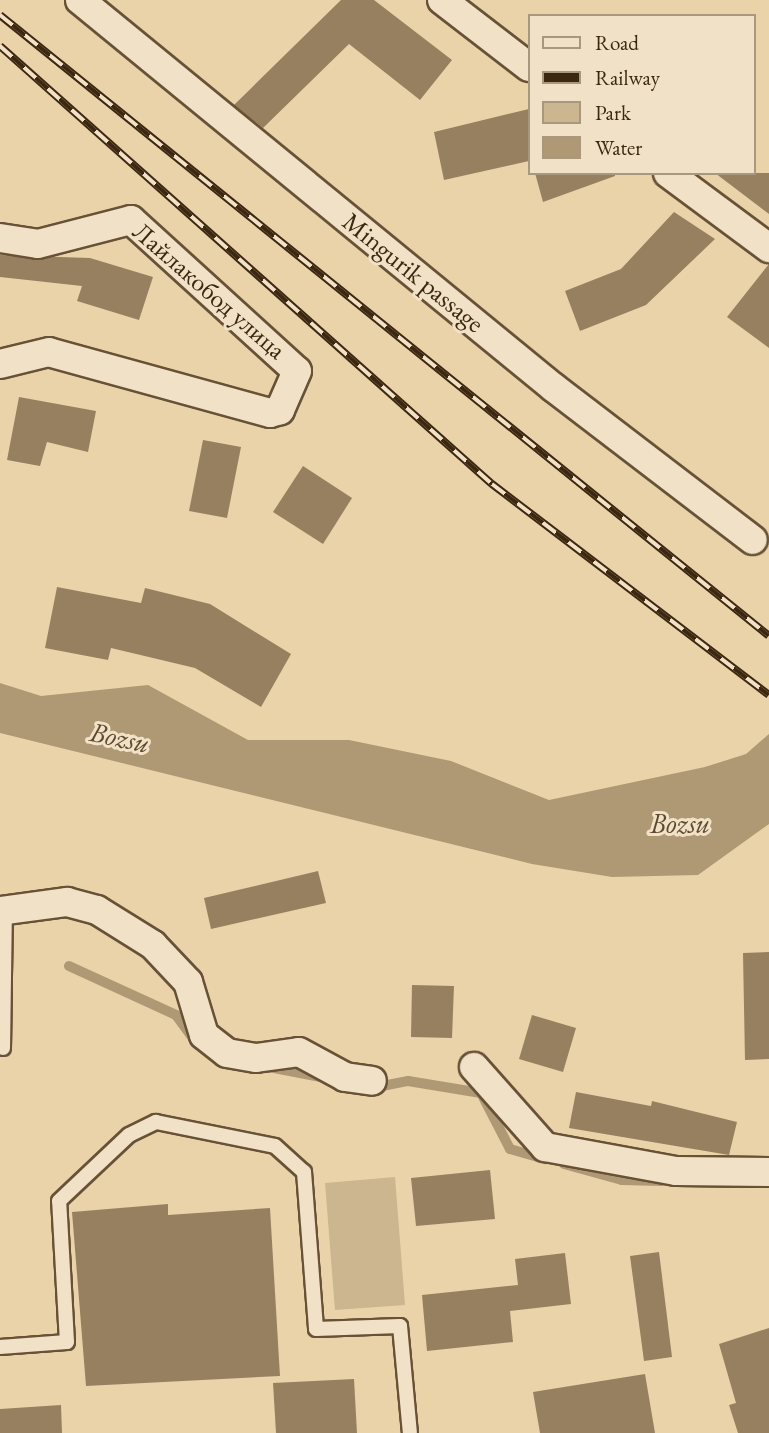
<!DOCTYPE html>
<meta charset="utf-8">
<style>
body{margin:0}
#map{position:relative;width:769px;height:1433px;overflow:hidden;background:#ead3a9;font-family:"EB Garamond",serif}
div>[style]{position:absolute}
[style*='--x']{left:calc(var(--x)*1px);top:calc(var(--y)*1px);width:calc(var(--w)*1px);rotate:calc(var(--a)*1deg)}
.green>*{inset:0;background:#ccb68f}
.water>*{inset:0;background:#af9975}
.stream>*{height:10px;margin:-5px;padding:0 5px;transform-origin:5px;border-radius:5px;background:#af9975}
.building>*{inset:0;background:#968060}
.roads{filter:drop-shadow(2px 0 #685236) drop-shadow(-2px 0 #685236) drop-shadow(0 2px #685236) drop-shadow(0 -2px #685236)}
.lane>*{height:14px;margin:-7px;padding:0 7px;transform-origin:7px;border-radius:7px;background:#f1e2c7}
.street>*{height:28px;margin:-14px;padding:0 14px;transform-origin:14px;border-radius:14px;background:#f1e2c7}
.rail>*{height:8px;margin-top:-4px;transform-origin:0;background:repeating-linear-gradient(90deg,#f1e2c7 0 16px,#3c2710 0 32px);box-sizing:border-box;border-block:2px solid #3c2710}
span{translate:-50% -50%;white-space:nowrap;text-align:center;line-height:1.15;-webkit-text-stroke:6px #f1e2c7;paint-order:stroke}
.street-label{font-size:26px;color:#3c2710}
.water-label{font-size:28px;color:#5e492e;font-style:italic}
.legend{position:absolute;left:528px;top:14px;width:228px;height:161px;box-sizing:border-box;background:#f1e2c7;border:2px solid #a9977e;margin:0;padding:9px 12px;list-style:none;font-size:21px;color:#3c2710}
.legend li{display:flex;align-items:center;gap:14px;height:35px}
.legend b{width:35px;border:2px solid #a9977e}
</style>
<div id="map">
<div class="green">
<div style="clip-path:polygon(395px 1177px,405px 1305px,335px 1310px,325px 1183px)"></div>
</div>
<div class="water">
<div style="clip-path:polygon(0 683px,41px 696px,148px 685px,248px 740px,349px 740px,451px 761px,549px 800px,705px 767px,746px 754px,769px 734px,769px 824px,698px 875px,612px 877px,532px 864px,0 733px)"></div>
</div>
<div class="stream">
<div style="--x:69;--y:966;--w:118;--a:24.6"></div>
<div style="--x:176;--y:1015;--w:32;--a:54"></div>
<div style="--x:269;--y:1067;--w:58;--a:10.9"></div>
<div style="--x:372;--y:1088;--w:37;--a:-11"></div>
<div style="--x:408;--y:1081;--w:74;--a:9.3"></div>
<div style="--x:481;--y:1093;--w:63;--a:62.6"></div>
<div style="--x:510;--y:1149;--w:37;--a:16"></div>
<div style="--x:564;--y:1164;--w:60;--a:15.4"></div>
<div style="--x:622;--y:1180;--w:40;--a:1.4"></div>
</div>
<div class="building">
<div style="clip-path:polygon(341px 0,374px 0,452px 60px,420px 100px,349px 44px,263px 128px,234px 105px)"></div>
<div style="clip-path:polygon(529px 109px,529px 161px,444px 180px,434px 132px)"></div>
<div style="clip-path:polygon(535px 173px,615px 173px,615px 176px,543px 202px)"></div>
<div style="clip-path:polygon(715px 173px,769px 173px,769px 214px)"></div>
<div style="clip-path:polygon(674px 212px,715px 239px,646px 305px,580px 331px,565px 291px,621px 269px)"></div>
<div style="clip-path:polygon(0 255px,90px 258px,153px 277px,139px 320px,77px 301px,82px 286px,0 277px)"></div>
<div style="clip-path:polygon(769px 264px,769px 348px,727px 317px)"></div>
<div style="clip-path:polygon(19px 397px,96px 411px,88px 452px,47px 442px,40px 466px,7px 460px)"></div>
<div style="clip-path:polygon(203px 440px,241px 447px,227px 518px,189px 511px)"></div>
<div style="clip-path:polygon(303px 466px,352px 498px,323px 544px,273px 512px)"></div>
<div style="clip-path:polygon(57px 587px,141px 603px,145px 588px,210px 604px,291px 654px,261px 707px,195px 668px,111px 648px,108px 660px,45px 648px)"></div>
<div style="clip-path:polygon(318px 871px,326px 903px,211px 929px,204px 898px)"></div>
<div style="clip-path:polygon(769px 952px,769px 1059px,745px 1060px,743px 953px)"></div>
<div style="clip-path:polygon(412px 985px,454px 986px,452px 1038px,411px 1037px)"></div>
<div style="clip-path:polygon(532px 1015px,576px 1028px,563px 1072px,519px 1059px)"></div>
<div style="clip-path:polygon(576px 1092px,651px 1106px,652px 1101px,737px 1122px,729px 1155px,569px 1128px)"></div>
<div style="clip-path:polygon(490px 1170px,495px 1219px,416px 1226px,411px 1178px)"></div>
<div style="clip-path:polygon(168px 1204px,168px 1215px,270px 1208px,280px 1376px,86px 1386px,72px 1212px)"></div>
<div style="clip-path:polygon(659px 1252px,672px 1357px,644px 1361px,630px 1256px)"></div>
<div style="clip-path:polygon(565px 1253px,571px 1304px,510px 1311px,513px 1342px,427px 1351px,422px 1295px,518px 1285px,515px 1259px)"></div>
<div style="clip-path:polygon(769px 1328px,769px 1433px,738px 1433px,729px 1405px,736px 1403px,719px 1344px)"></div>
<div style="clip-path:polygon(645px 1374px,655px 1433px,540px 1433px,533px 1392px)"></div>
<div style="clip-path:polygon(354px 1379px,357px 1433px,276px 1433px,273px 1383px)"></div>
<div style="clip-path:polygon(61px 1405px,62px 1433px,0 1433px,0 1409px)"></div>
</div>
<div class="roads">
<div class="lane">
<div style="--x:3;--y:1048;--w:138;--a:-89.2"></div>
<div style="--x:0;--y:1347;--w:67;--a:-4.3"></div>
<div style="--x:67;--y:1342;--w:141;--a:-93.2"></div>
<div style="--x:59;--y:1201;--w:96;--a:-43.3"></div>
<div style="--x:129;--y:1135;--w:30;--a:-26"></div>
<div style="--x:156;--y:1122;--w:121;--a:11.4"></div>
<div style="--x:275;--y:1146;--w:39;--a:42"></div>
<div style="--x:304;--y:1172;--w:157;--a:85.6"></div>
<div style="--x:316;--y:1329;--w:84;--a:-2"></div>
<div style="--x:400;--y:1326;--w:107;--a:84.7"></div>
</div>
<div class="street">
<div style="--x:80;--y:0;--w:613;--a:39.3"></div>
<div style="--x:554;--y:388;--w:250;--a:37.4"></div>
<div style="--x:442;--y:0;--w:110;--a:37.6"></div>
<div style="--x:668;--y:173;--w:126;--a:36.6"></div>
<div style="--x:0;--y:238;--w:38;--a:9"></div>
<div style="--x:38;--y:244;--w:96;--a:-14.5"></div>
<div style="--x:131;--y:220;--w:224;--a:42.3"></div>
<div style="--x:297;--y:371;--w:43;--a:113.6"></div>
<div style="--x:280;--y:410;--w:10;--a:163"></div>
<div style="--x:270;--y:413;--w:229;--a:-164.6"></div>
<div style="--x:49;--y:352;--w:50;--a:166.2"></div>
<div style="--x:0;--y:911;--w:68;--a:-7.7"></div>
<div style="--x:67;--y:902;--w:31;--a:15"></div>
<div style="--x:97;--y:910;--w:66;--a:32"></div>
<div style="--x:153;--y:945;--w:51;--a:46.6"></div>
<div style="--x:188;--y:982;--w:55;--a:73.2"></div>
<div style="--x:204;--y:1035;--w:29;--a:38"></div>
<div style="--x:227;--y:1053;--w:29;--a:10"></div>
<div style="--x:256;--y:1058;--w:43;--a:-7.9"></div>
<div style="--x:299;--y:1052;--w:52;--a:28.5"></div>
<div style="--x:345;--y:1077;--w:27;--a:8"></div>
<div style="--x:474;--y:1067;--w:107;--a:48.4"></div>
<div style="--x:545;--y:1147;--w:133;--a:10.4"></div>
<div style="--x:676;--y:1171;--w:93;--a:0.6"></div>
</div>
</div>
<div class="rail">
<div style="--x:0;--y:15;--w:988;--a:38.92"></div>
<div style="--x:0;--y:46;--w:659;--a:41.68"></div>
<div style="--x:492;--y:484;--w:348;--a:37.3"></div>
</div>
<div class="street-label">
<span style="left:413px;top:273px;rotate:39deg">Mingurik passage</span>
<span style="left:209px;top:291px;rotate:41deg">Лайлакобод улица</span>
</div>
<div class="water-label">
<span style="left:120px;top:737px;rotate:12deg">Bozsu</span>
<span style="left:680px;top:823px">Bozsu</span>
</div>
<ul class="legend">
<li><b style="height:9px;background:#f1e2c7"></b>Road</li>
<li><b style="height:9px;background:#3c2710"></b>Railway</li>
<li><b style="height:19px;background:#ccb68f"></b>Park</li>
<li><b style="height:19px;background:#af9975"></b>Water</li>
</ul>
</div>
